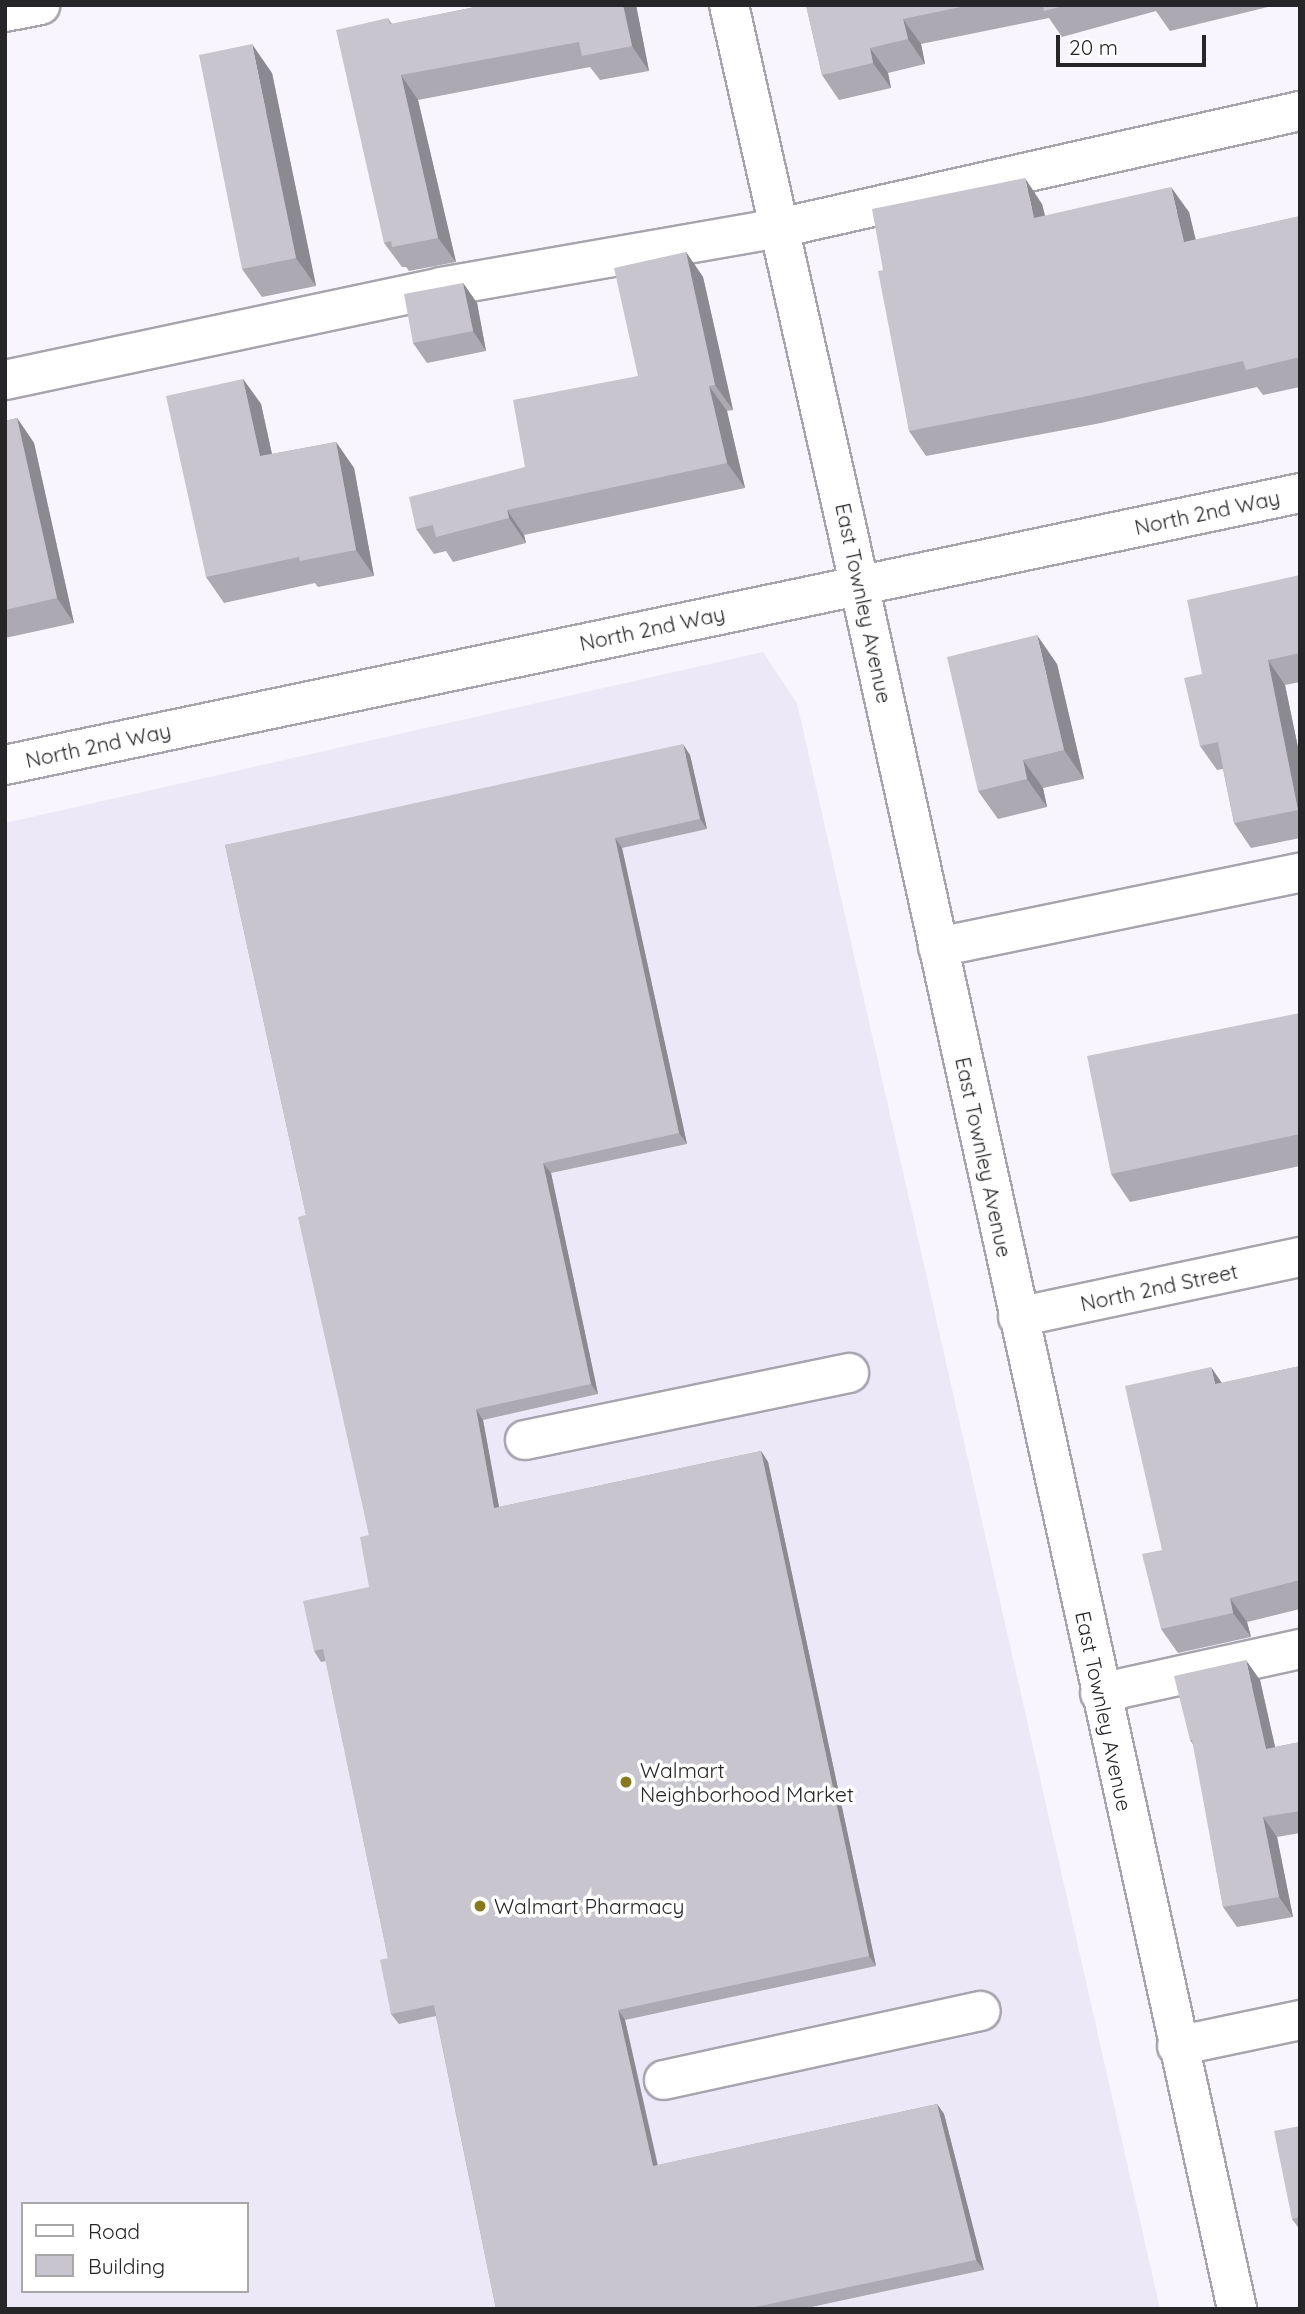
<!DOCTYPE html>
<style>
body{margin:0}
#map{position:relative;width:1305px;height:2314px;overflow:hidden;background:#f8f5fe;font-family:Quicksand,sans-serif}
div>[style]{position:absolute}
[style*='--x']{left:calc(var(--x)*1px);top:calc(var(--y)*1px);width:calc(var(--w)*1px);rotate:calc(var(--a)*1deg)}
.built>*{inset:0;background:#ede8f8}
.roads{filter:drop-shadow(2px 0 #a7a4ad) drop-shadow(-2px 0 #a7a4ad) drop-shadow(0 2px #a7a4ad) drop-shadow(0 -2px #a7a4ad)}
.minor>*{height:38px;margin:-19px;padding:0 19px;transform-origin:19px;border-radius:19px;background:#fff}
.wall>*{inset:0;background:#aca9b2}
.shaded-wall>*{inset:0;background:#8c8a91}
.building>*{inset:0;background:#c8c5cf}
.dots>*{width:19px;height:19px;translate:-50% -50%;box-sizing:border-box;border:4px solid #fff;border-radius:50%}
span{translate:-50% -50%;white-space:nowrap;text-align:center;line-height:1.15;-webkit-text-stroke:7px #fff;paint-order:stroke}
.street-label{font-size:21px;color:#262528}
.poi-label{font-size:21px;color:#262528}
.left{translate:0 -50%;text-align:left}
.frame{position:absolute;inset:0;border:7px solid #262528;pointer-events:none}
.legend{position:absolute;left:21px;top:2202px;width:228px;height:91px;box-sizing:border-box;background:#fff;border:2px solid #a8a8a9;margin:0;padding:9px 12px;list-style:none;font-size:21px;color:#262528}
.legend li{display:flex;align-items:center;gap:14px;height:35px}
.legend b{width:35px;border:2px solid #a8a8a9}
.scale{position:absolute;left:1056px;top:35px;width:150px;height:32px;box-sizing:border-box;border:4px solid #262528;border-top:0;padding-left:9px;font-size:21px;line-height:24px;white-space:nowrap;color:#262528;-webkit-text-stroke:5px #fff;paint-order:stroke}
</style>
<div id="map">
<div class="built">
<div style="clip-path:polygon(evenodd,763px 652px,797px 703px,1160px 2309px,5px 2309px,5px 823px,763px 652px,23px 2204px,247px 2204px,247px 2291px,23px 2291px,23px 2204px)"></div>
</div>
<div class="roads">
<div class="minor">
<div style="--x:729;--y:5;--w:537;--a:77.31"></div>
<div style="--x:847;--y:529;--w:1822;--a:77.64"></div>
<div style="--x:5;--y:12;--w:36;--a:-11"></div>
<div style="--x:5;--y:380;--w:446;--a:-12"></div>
<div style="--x:441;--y:287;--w:343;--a:-9.9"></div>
<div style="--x:779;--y:228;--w:534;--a:-12.66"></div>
<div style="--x:5;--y:765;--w:1323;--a:-11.86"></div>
<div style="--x:938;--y:947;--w:369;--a:-11.6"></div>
<div style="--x:1018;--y:1317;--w:288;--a:-12"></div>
<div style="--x:525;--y:1440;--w:331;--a:-11.7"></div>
<div style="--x:1100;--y:1693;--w:205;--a:-12.4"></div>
<div style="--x:1177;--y:2046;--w:126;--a:-11.9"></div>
<div style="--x:664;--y:2080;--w:324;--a:-12.3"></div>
</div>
</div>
<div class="wall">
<div style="clip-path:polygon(485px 5px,636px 5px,649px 71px,600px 80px,590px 67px,418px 100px,456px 262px,409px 271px,406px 267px,402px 267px,384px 243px,388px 18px,392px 24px)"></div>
<div style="clip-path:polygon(806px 5px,1276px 5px,1170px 31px,1156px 11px,1062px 37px,1049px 18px,921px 44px,925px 64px,888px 73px,891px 88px,839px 100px,822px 75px)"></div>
<div style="clip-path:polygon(272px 73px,316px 286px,262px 297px,242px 269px)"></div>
<div style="clip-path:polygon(1042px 204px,1045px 216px,1189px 212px,1196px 240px,1300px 216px,1300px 387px,1263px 395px,1257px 387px,1101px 423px,926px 456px,909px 431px,883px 270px)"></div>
<div style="clip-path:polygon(686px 252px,703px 277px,733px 410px,727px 411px,745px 488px,524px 535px,526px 543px,453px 562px,446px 551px,434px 554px,416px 529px,525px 467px,638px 376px)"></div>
<div style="clip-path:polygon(463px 283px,477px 303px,486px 351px,427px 363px,413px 343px)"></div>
<div style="clip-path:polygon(243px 379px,261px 404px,272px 454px,336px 442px,354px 468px,374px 576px,318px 587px,315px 583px,224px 603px,206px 577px)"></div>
<div style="clip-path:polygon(17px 418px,34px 443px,74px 623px,5px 638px,5px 421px)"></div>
<div style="clip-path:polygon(1300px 575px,1300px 682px,1285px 685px,1300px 757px,1300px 838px,1251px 848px,1234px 823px,1223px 769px,1217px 770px,1200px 746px,1202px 674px)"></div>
<div style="clip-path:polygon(1057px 664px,1084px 779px,1043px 788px,1047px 807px,998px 819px,978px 791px)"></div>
<div style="clip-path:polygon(690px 755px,707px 829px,622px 848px,687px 1144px,551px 1173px,598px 1394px,483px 1420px,499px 1507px,761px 1451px,768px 1462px,876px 1966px,625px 2020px,658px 2165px,937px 2104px,944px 2114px,984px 2270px,802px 2309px,496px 2309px,436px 2016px,399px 2024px,391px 2014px,388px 1958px,326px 1661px,321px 1662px,314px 1651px,369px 1587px,369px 1535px,306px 1215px,225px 845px)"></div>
<div style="clip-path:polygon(1300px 1013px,1300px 1166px,1130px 1202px,1111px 1174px)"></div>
<div style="clip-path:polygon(1300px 1366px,1300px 1609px,1247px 1622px,1251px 1637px,1178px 1653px,1161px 1629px,1162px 1550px,1222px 1383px)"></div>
<div style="clip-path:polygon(1260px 1680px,1275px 1747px,1300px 1742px,1300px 1833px,1277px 1837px,1293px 1917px,1237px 1927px,1223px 1907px,1194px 1746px,1190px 1740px)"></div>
<div style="clip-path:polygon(1300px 2126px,1300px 2230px,1292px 2219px)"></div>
</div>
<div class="shaded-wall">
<div style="clip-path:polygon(623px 5px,636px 5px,649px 71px,632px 46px)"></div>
<div style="clip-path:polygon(903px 19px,921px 44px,925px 64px,908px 39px)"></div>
<div style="clip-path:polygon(252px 44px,272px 73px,316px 286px,296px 258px)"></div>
<div style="clip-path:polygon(870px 48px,888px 73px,891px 88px,873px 63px)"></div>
<div style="clip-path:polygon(401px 75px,418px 100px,456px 262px,438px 238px)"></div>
<div style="clip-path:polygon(1025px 178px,1042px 204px,1052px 244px,1034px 218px)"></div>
<div style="clip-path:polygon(1171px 187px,1189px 212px,1202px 268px,1184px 242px)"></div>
<div style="clip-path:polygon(686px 252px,703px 277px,733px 410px,715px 385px)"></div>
<div style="clip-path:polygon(463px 283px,477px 303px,486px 351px,473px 331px)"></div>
<div style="clip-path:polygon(243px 379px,261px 404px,278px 482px,260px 456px)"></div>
<div style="clip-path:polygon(709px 386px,727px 411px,745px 488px,727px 463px)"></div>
<div style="clip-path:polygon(17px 418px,34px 443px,74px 623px,57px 598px)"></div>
<div style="clip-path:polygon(336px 442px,354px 468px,374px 576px,356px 550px)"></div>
<div style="clip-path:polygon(507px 510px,524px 535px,526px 543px,509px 518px)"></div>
<div style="clip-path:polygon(1037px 635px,1057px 664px,1084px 779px,1064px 750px)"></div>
<div style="clip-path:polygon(1268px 660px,1285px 685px,1300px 757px,1300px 812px,1298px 810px)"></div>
<div style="clip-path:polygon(683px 744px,690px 755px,707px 829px,700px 819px)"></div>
<div style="clip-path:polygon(1023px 760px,1043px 788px,1047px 807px,1027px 779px)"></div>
<div style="clip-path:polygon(615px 838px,622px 848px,687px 1144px,679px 1133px)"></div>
<div style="clip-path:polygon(543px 1163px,551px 1173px,598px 1394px,591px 1384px)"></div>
<div style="clip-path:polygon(1211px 1367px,1228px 1392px,1215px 1384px)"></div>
<div style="clip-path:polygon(476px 1409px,483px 1420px,501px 1518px,494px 1508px)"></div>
<div style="clip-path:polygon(761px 1451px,768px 1462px,876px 1966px,869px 1956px)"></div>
<div style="clip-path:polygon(1230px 1598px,1247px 1622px,1251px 1637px,1233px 1613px)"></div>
<div style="clip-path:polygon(1246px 1660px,1260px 1680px,1280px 1769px,1266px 1749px)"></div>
<div style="clip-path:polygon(1263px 1817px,1277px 1837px,1293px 1917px,1279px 1897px)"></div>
<div style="clip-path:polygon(618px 2010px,625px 2020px,660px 2177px,653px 2166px)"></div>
<div style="clip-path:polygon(937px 2104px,944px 2114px,984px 2270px,976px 2260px)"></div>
</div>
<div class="building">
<div style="clip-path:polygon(485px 5px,623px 5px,632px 46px,582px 56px,579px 42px,401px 75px,438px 238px,392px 247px,391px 241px,384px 243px,336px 30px,388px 18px,390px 24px)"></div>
<div style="clip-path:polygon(806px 5px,970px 5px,903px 19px,908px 39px,870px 48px,873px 63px,822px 75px)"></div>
<div style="clip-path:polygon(1043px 5px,1067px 5px,1044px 11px)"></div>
<div style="clip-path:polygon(252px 44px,296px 258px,242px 269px,199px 55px)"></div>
<div style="clip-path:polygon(1025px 178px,1034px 218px,1171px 187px,1184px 242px,1300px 216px,1300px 357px,1246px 370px,1243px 361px,1083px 397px,909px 431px,878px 271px,883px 270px,872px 209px)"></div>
<div style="clip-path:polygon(686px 252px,715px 385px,709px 386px,727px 463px,507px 510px,509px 518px,436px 537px,433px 525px,416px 529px,409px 497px,525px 467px,513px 400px,638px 376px,614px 268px)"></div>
<div style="clip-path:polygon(463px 283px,473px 331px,413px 343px,404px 294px)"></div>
<div style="clip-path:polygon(243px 379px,260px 456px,336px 442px,356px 550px,300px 561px,299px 557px,206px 577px,166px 396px)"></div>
<div style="clip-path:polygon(17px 418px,57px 598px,5px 610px,5px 421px)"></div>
<div style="clip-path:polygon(1300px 575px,1300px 653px,1268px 660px,1298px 810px,1234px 823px,1218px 742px,1200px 746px,1184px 678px,1202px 674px,1187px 600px)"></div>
<div style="clip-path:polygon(1037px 635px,1064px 750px,1023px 760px,1027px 779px,978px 791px,947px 657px)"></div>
<div style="clip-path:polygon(683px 744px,700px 819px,615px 838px,679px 1133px,543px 1163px,591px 1384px,476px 1409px,494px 1508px,761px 1451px,869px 1956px,618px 2010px,653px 2166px,937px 2104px,976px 2260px,746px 2309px,496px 2309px,434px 2005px,391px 2014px,380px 1960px,388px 1958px,323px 1649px,314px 1651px,303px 1601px,369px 1587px,360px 1537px,369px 1535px,298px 1217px,306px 1215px,225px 845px)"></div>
<div style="clip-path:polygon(1300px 1013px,1300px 1134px,1111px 1174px,1087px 1056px)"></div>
<div style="clip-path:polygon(1300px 1366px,1300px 1580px,1230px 1598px,1233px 1613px,1161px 1629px,1142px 1554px,1162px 1550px,1125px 1386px,1211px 1367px,1215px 1384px)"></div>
<div style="clip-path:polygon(1246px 1660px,1266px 1749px,1300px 1742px,1300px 1811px,1263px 1817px,1279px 1897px,1223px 1907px,1192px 1740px,1190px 1740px,1174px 1676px)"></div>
<div style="clip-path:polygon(1300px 2126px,1300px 2217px,1292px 2219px,1274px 2131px)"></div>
</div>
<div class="dots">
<div style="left:626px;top:1782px;background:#87791d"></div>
<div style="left:480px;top:1906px;background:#87791d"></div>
</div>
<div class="street-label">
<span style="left:1207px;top:512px;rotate:-12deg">North 2nd Way</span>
<span style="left:864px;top:603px;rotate:78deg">East Townley Avenue</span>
<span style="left:652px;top:628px;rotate:-12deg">North 2nd Way</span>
<span style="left:98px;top:745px;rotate:-12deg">North 2nd Way</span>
<span style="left:984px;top:1157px;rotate:78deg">East Townley Avenue</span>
<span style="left:1159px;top:1287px;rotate:-12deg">North 2nd Street</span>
<span style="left:1104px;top:1711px;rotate:78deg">East Townley Avenue</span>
</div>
<div class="poi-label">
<span class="left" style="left:640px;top:1782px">Walmart<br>Neighborhood Market</span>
<span class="left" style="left:494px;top:1906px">Walmart Pharmacy</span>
</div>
<div class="frame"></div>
<ul class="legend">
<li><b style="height:9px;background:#fff"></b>Road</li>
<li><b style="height:19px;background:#c8c5cf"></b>Building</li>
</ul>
<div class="scale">20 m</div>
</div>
